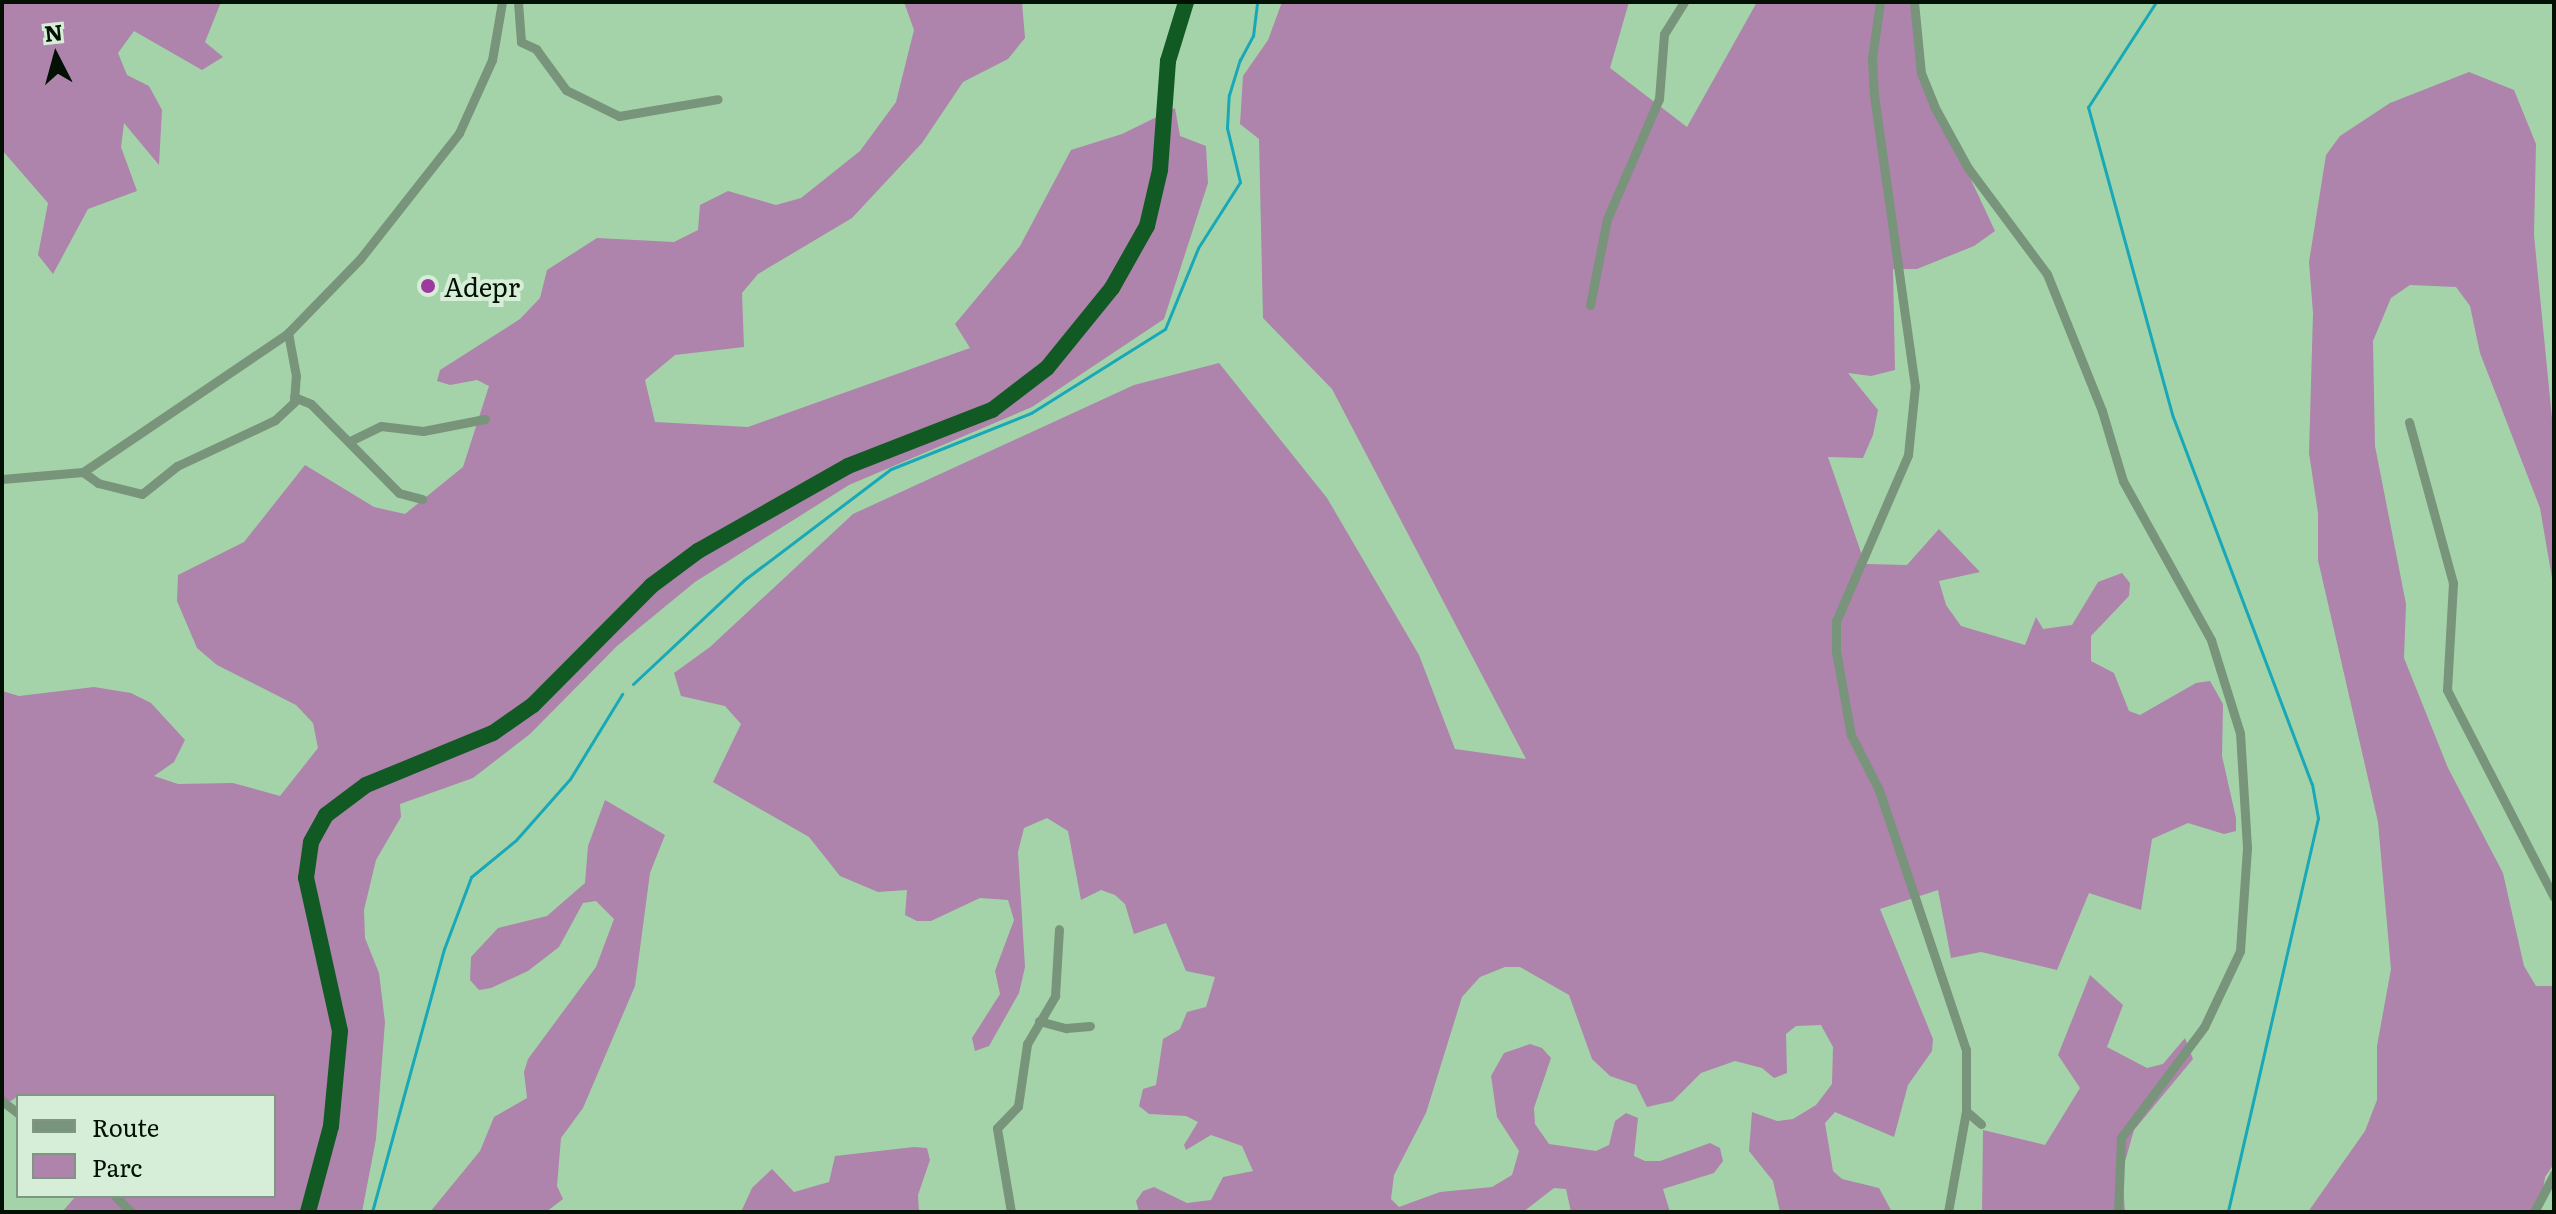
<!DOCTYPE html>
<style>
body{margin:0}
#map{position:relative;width:2556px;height:1214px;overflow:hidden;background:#a5d3a9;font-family:Literata,serif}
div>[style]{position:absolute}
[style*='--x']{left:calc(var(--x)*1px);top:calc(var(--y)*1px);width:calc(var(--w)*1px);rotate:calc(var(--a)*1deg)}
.green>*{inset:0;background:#ae83ac}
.stream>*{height:3px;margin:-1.5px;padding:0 1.5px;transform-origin:1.5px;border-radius:1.5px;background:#18a8b8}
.street>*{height:9px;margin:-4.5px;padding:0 4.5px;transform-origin:4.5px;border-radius:4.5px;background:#78947a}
.highway>*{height:16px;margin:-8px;padding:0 8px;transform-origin:8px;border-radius:8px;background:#115a24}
.dots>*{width:22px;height:22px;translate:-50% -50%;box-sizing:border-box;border:4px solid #d6edd7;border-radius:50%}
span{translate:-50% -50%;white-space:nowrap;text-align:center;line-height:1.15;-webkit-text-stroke:8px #d6edd7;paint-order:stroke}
.poi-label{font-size:26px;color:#021104}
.left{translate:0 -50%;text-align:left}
.frame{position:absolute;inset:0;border:4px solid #021104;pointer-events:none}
.legend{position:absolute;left:16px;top:1094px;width:260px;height:104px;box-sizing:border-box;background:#d6edd7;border:2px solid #819583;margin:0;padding:10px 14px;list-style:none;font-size:24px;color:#021104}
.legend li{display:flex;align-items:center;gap:16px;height:40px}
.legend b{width:40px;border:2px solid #819583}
.north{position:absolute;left:16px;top:16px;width:80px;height:80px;-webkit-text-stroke:6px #d6edd7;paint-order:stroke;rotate:354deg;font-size:22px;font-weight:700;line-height:32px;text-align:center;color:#021104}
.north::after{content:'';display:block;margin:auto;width:28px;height:36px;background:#021104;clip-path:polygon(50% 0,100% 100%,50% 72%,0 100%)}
</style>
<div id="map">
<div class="green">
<div style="clip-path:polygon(2px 2px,221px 2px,205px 42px,223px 57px,202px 70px,134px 31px,118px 53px,127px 75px,149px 86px,162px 110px,159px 165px,124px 123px,121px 147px,137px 191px,88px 209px,53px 274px,38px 255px,48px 203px,2px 150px)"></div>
<div style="clip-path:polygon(904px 2px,1022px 2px,1025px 38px,1008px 59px,963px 82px,922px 143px,852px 218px,758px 274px,742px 293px,744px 347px,675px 355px,645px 380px,655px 422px,748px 427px,970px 348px,955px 324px,1020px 246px,1071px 150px,1122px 134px,1175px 108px,1180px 136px,1206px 146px,1208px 183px,1164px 319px,1032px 407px,849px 485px,695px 582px,617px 646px,530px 734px,473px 778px,400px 804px,401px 817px,376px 860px,364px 910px,365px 938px,379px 973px,385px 1022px,376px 1139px,362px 1212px,62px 1212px,76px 1196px,274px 1196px,274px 1096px,18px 1096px,2px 1107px,2px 691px,19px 696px,94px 687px,131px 693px,151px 703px,185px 740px,174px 762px,154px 776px,178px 784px,233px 783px,280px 796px,318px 748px,313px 723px,296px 705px,217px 665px,197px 648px,177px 601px,178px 575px,244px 542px,305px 465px,374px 507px,405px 514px,463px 467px,489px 386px,477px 380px,450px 385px,437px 381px,440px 370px,520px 319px,540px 298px,547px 270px,597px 238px,674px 242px,698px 230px,700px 205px,728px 191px,776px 205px,801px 198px,860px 151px,896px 102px,914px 30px)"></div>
<div style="clip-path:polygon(1282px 2px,1629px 2px,1610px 68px,1687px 127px,1757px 2px,1914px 2px,1921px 73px,1995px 231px,1974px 246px,1917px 269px,1893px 269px,1895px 370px,1871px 376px,1848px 373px,1878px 410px,1873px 435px,1863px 458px,1828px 457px,1865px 564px,1907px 565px,1939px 529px,1980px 572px,1939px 581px,1946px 605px,1961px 626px,2025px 645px,2036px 617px,2043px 629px,2072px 625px,2098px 582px,2122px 573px,2130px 583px,2129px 596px,2091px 636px,2091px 661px,2114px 673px,2129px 711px,2140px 715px,2196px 683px,2210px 681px,2223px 704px,2222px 756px,2236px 818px,2236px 831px,2224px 834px,2188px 823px,2152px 839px,2141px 910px,2089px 893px,2057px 970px,1981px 952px,1951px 958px,1938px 890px,1880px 909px,1933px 1039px,1932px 1051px,1908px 1085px,1894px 1137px,1835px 1112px,1825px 1123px,1833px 1171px,1842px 1179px,1879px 1188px,1892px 1212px,1780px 1212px,1773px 1181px,1749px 1151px,1752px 1112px,1777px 1121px,1793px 1119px,1816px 1105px,1832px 1084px,1833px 1047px,1821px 1025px,1796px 1026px,1786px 1034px,1787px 1073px,1774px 1078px,1762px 1068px,1735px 1061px,1701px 1073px,1673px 1101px,1647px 1107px,1636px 1085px,1610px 1076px,1592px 1059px,1569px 995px,1520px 967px,1505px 967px,1480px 977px,1462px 997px,1426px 1113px,1394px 1175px,1391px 1199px,1399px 1207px,1440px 1192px,1492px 1187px,1512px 1175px,1519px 1151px,1497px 1117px,1491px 1076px,1504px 1053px,1530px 1044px,1542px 1048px,1551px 1058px,1534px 1108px,1535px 1124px,1549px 1144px,1596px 1151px,1609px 1145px,1615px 1121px,1626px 1113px,1638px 1118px,1634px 1156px,1645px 1161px,1660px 1161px,1710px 1143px,1720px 1148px,1723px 1161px,1714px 1173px,1663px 1189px,1670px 1212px,1571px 1212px,1566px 1189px,1554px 1188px,1523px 1212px,1139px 1212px,1136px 1201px,1143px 1191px,1154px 1187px,1187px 1203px,1211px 1200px,1223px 1177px,1253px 1171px,1242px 1146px,1211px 1135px,1186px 1150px,1184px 1145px,1198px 1122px,1186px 1116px,1149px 1114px,1139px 1106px,1143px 1089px,1156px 1085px,1163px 1039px,1180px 1029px,1187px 1012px,1206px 1007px,1215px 977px,1186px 971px,1166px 923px,1134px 934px,1125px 904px,1115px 895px,1101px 890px,1081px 900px,1068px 831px,1047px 818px,1024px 828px,1018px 852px,1025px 967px,1019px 993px,989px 1046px,975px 1051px,972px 1038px,1000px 994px,995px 971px,1014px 920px,1008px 900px,980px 898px,931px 921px,917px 921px,905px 915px,907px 890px,878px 892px,840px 876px,809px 837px,713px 782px,741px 724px,725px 706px,681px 696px,674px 673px,710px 647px,853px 514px,1134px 385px,1219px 363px,1327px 498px,1419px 655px,1455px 749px,1526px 759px,1332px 389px,1263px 318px,1259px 139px,1240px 124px,1243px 76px,1268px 40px)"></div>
<div style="clip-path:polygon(2469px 72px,2514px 90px,2536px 144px,2534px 235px,2554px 439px,2554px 590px,2540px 508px,2480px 353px,2470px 306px,2456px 287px,2410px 285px,2391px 298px,2373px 341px,2375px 446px,2406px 604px,2404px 658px,2448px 768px,2503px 873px,2524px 966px,2536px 986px,2554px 986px,2554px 1164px,2545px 1177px,2540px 1212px,2308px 1212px,2365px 1131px,2377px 1100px,2377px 1046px,2391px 969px,2378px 822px,2318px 560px,2318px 513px,2309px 453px,2313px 313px,2309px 262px,2326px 155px,2340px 136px,2390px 103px)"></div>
<div style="clip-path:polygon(605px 800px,665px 835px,650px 873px,635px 986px,583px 1108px,561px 1138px,557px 1186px,563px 1199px,546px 1212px,430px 1212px,480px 1151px,494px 1117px,527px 1098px,524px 1072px,528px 1059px,596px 967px,614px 919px,596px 901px,583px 903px,559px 947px,528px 971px,491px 988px,479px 990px,470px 980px,471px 957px,498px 928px,547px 916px,585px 883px,588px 846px)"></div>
<div style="clip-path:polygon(2090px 975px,2123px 1005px,2107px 1047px,2147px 1068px,2163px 1064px,2185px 1038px,2193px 1059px,2134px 1130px,2122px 1172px,2125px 1212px,1982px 1212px,1983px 1130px,2045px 1145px,2080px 1088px,2058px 1055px)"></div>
<div style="clip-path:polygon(914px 1147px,927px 1148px,930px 1160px,918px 1195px,919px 1212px,741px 1212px,752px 1188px,772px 1169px,794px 1192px,829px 1182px,835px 1156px)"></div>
</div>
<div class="stream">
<div style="--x:2156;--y:2;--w:125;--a:122.9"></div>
<div style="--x:2088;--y:107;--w:321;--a:74.7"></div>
<div style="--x:2173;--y:417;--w:392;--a:69.3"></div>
<div style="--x:2312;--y:784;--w:35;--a:80"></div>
<div style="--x:2318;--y:818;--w:404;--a:102.9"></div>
<div style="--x:633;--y:684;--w:152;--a:-43.1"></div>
<div style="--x:744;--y:580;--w:184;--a:-37.1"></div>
<div style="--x:891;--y:469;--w:151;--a:-21.8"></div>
<div style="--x:1031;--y:413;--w:158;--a:-32.1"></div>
<div style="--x:1165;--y:329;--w:87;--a:-67.8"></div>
<div style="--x:1198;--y:248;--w:78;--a:-57.5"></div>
<div style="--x:1240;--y:182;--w:56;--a:-103.5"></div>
<div style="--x:1227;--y:128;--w:33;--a:-87"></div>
<div style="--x:1229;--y:95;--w:37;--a:-73"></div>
<div style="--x:1240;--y:60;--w:27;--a:-62"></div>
<div style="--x:1253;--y:36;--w:34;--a:-83"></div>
<div style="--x:372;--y:1212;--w:273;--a:-74.7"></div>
<div style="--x:444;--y:949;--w:77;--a:-69.4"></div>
<div style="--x:471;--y:877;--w:58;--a:-39.4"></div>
<div style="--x:516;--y:840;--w:81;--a:-48.5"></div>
<div style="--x:570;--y:779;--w:100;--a:-58.5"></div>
</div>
<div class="street">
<div style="--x:518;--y:2;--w:40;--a:85.7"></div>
<div style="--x:521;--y:42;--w:17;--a:25"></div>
<div style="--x:536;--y:49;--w:51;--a:53.8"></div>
<div style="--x:566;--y:90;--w:59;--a:26.1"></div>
<div style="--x:619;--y:116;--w:100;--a:-9.7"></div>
<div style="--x:1880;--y:2;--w:57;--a:98.1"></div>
<div style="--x:1872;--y:58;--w:37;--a:87"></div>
<div style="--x:1874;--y:95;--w:294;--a:82"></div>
<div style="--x:1915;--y:386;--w:69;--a:95.8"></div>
<div style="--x:1908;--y:455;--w:181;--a:113.4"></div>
<div style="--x:1836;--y:621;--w:30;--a:90"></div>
<div style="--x:1836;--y:651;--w:85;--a:79.9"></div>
<div style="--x:1851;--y:735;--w:62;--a:63"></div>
<div style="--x:1879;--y:790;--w:274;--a:71.5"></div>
<div style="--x:1966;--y:1050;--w:61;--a:90"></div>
<div style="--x:1966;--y:1111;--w:103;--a:100.1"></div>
<div style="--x:1914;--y:2;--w:71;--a:84.4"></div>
<div style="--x:1921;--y:73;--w:35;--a:68"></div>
<div style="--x:1934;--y:106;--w:71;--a:61.3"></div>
<div style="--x:1968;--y:168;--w:132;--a:53.3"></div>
<div style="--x:2047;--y:274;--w:148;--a:68.1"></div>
<div style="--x:2102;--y:411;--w:73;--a:73.3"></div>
<div style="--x:2123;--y:481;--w:182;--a:61"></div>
<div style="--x:2211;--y:640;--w:97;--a:72.7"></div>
<div style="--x:2240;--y:733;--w:115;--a:86.5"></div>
<div style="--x:2247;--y:848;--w:103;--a:93.9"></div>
<div style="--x:2240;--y:951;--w:84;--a:115.3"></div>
<div style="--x:2204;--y:1027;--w:139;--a:126.8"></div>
<div style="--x:2121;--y:1138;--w:74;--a:92.3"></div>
<div style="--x:1590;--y:305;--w:88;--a:-78.8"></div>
<div style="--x:1607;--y:219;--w:131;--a:-66.6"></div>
<div style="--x:1659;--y:99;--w:65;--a:-85.6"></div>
<div style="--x:1664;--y:34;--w:38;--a:-58"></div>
<div style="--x:294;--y:397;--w:18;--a:22"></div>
<div style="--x:311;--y:404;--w:125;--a:45.3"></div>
<div style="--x:399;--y:493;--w:24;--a:15"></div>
<div style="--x:2409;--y:422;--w:167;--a:74.7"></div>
<div style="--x:2453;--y:583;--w:107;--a:93.2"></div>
<div style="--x:2447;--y:690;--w:233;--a:62.7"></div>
<div style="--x:350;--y:441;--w:34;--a:-26"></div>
<div style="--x:381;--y:426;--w:42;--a:6.8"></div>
<div style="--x:423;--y:431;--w:63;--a:-11"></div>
<div style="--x:83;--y:472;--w:19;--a:36"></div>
<div style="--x:98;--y:483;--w:45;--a:14"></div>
<div style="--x:142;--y:494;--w:45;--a:-38.7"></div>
<div style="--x:177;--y:466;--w:108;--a:-25.1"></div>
<div style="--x:275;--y:420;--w:26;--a:-43"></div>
<div style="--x:294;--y:402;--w:26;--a:-86"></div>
<div style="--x:296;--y:376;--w:44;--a:-100.5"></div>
<div style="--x:2;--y:479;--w:81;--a:-4.9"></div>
<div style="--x:83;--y:472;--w:248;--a:-34.1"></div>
<div style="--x:288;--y:333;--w:103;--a:-45.8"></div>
<div style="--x:360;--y:259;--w:160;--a:-51.8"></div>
<div style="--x:459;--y:133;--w:80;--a:-65.7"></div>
<div style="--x:492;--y:60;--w:59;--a:-80.2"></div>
<div style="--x:1039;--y:1021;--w:28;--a:15"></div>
<div style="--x:1066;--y:1028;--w:24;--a:-5"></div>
<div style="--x:2;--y:1101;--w:20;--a:37"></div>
<div style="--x:1966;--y:1111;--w:20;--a:41"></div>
<div style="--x:115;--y:1196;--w:23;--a:45"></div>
<div style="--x:1011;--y:1212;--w:85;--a:-99.5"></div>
<div style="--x:997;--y:1128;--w:30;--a:-46"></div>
<div style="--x:1018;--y:1106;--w:63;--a:-81.7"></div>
<div style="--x:1027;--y:1044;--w:56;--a:-59.7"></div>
<div style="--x:1055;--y:996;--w:67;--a:-86.6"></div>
<div style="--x:2534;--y:1212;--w:43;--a:-62.2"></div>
</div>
<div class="highway">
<div style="--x:308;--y:1212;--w:89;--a:-75"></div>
<div style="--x:331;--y:1126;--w:95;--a:-84.6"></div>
<div style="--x:340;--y:1031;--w:157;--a:-102.5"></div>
<div style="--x:306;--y:878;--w:36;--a:-82"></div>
<div style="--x:311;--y:842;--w:31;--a:-61"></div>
<div style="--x:326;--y:815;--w:50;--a:-36.9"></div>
<div style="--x:366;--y:785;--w:137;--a:-22.3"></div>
<div style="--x:493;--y:733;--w:49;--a:-35"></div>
<div style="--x:533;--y:705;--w:168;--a:-45.2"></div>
<div style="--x:651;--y:586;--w:59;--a:-36.7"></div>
<div style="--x:698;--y:551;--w:172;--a:-29.5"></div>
<div style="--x:848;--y:466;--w:155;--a:-21.3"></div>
<div style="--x:992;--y:410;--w:69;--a:-37.4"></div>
<div style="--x:1047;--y:368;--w:103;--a:-50.9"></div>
<div style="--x:1112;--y:288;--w:71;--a:-60.6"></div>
<div style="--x:1147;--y:226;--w:57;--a:-76.9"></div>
<div style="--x:1160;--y:170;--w:109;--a:-85.8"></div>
<div style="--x:1168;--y:61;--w:62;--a:-73"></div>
</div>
<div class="dots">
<div style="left:428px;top:286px;background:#9e399f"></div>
</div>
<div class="poi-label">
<span class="left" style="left:444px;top:286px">Adepr</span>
</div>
<div class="frame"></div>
<ul class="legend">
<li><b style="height:10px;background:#78947a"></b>Route</li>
<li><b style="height:22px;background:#ae83ac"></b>Parc</li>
</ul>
<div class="north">N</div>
</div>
